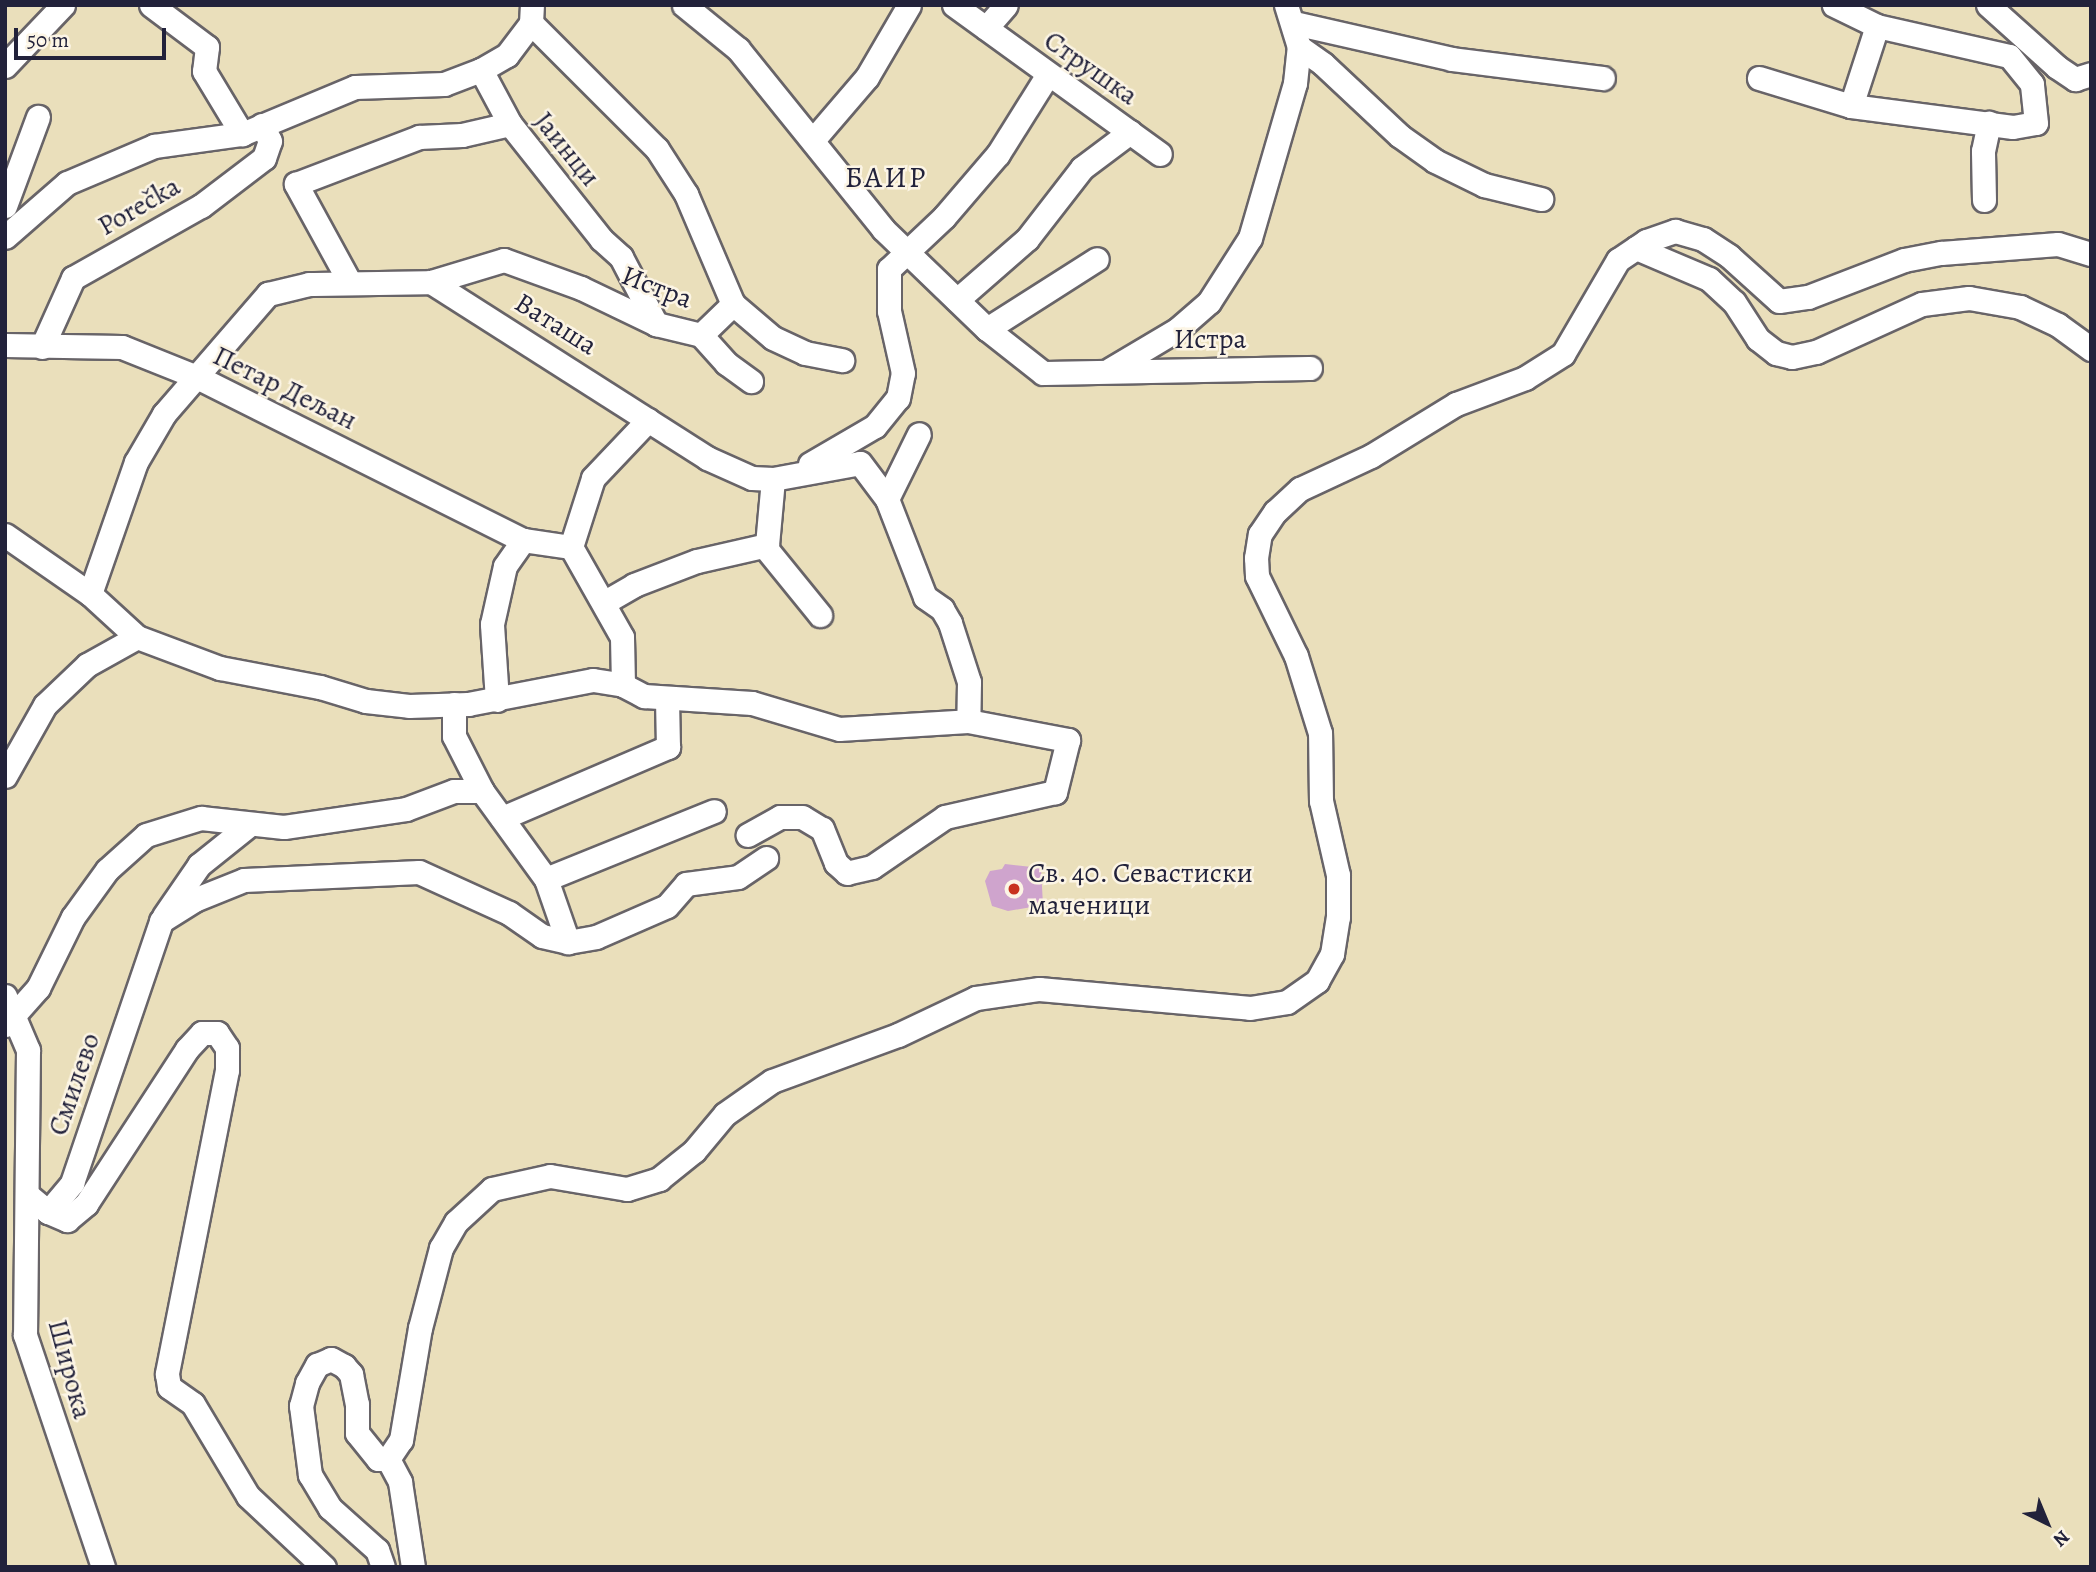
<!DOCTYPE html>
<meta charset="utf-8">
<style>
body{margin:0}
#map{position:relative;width:2096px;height:1572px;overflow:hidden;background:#eadfbb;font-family:Alegreya,serif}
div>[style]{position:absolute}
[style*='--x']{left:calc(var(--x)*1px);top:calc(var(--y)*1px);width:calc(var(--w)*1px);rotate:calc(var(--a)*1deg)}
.building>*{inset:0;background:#cfa4cd}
.roads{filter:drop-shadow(2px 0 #686468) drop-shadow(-2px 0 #686468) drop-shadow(0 2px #686468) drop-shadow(0 -2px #686468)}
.street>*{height:23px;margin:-11.5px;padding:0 11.5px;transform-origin:11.5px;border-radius:11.5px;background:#fff}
.dots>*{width:19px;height:19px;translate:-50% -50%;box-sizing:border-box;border:4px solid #fcf5e5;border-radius:50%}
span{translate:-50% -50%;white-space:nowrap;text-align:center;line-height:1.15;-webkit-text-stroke:5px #fcf5e5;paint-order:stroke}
.street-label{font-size:28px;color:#22223b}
.poi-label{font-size:28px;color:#22223b}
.left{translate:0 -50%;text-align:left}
.neighbourhood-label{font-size:30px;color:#22223b;letter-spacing:2px}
.frame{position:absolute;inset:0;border:7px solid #22223b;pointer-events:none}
.north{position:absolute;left:2012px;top:1488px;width:70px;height:70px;-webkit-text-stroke:5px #fcf5e5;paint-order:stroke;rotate:137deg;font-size:19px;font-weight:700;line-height:28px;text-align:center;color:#22223b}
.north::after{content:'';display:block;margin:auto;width:24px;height:32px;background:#22223b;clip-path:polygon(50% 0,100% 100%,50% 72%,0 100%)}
.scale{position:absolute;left:14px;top:28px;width:152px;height:32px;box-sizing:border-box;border:4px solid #22223b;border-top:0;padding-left:9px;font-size:21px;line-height:24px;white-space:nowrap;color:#22223b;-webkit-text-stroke:5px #fcf5e5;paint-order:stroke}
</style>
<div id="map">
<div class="building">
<div style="clip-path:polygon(1005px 864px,1041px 868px,1043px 905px,1008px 911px,992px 906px,985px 881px,990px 871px,1002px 869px)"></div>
</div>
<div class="roads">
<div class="street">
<div style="--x:151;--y:5;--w:70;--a:36.9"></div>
<div style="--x:207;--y:47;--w:24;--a:97"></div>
<div style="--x:204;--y:71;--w:74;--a:58.9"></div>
<div style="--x:684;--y:5;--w:70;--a:39.2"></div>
<div style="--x:738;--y:49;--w:231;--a:51.1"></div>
<div style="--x:883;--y:229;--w:144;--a:43.9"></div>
<div style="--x:987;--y:329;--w:71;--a:38.2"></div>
<div style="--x:1043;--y:373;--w:267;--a:-1.1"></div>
<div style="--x:954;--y:5;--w:254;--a:35.9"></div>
<div style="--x:1286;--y:5;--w:44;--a:72.8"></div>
<div style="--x:1299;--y:47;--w:29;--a:35"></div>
<div style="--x:1323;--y:64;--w:105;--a:43.1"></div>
<div style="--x:1400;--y:136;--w:43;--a:35.5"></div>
<div style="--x:1435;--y:161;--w:55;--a:26.1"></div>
<div style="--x:1484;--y:185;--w:59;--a:13.8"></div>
<div style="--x:1988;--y:5;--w:93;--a:41.9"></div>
<div style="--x:2057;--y:67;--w:22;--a:34"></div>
<div style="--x:2075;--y:79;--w:17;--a:-17"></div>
<div style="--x:531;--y:23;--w:178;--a:45"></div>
<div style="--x:657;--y:149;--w:54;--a:57.2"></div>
<div style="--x:686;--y:194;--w:120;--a:66.9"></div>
<div style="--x:733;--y:304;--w:52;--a:40.4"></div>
<div style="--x:773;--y:338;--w:35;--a:25"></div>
<div style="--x:805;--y:353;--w:38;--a:11"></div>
<div style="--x:1294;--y:23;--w:162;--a:12.8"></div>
<div style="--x:1452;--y:59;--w:152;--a:7.2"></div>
<div style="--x:986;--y:28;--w:30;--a:-49"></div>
<div style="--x:5;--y:66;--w:84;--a:-46.4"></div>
<div style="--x:481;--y:70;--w:61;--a:61.8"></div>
<div style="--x:510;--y:124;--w:147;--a:51.6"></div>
<div style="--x:601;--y:239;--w:27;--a:42"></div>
<div style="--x:621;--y:257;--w:76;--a:62.4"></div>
<div style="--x:1759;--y:78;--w:96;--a:16.9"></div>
<div style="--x:1851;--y:106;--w:163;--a:7.4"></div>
<div style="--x:2013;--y:127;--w:23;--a:-10"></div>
<div style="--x:2036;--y:123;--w:39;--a:-96"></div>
<div style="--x:2032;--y:84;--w:36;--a:-129"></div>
<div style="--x:2009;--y:56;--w:135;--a:-167.2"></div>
<div style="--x:1877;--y:26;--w:48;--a:-154"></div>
<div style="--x:1851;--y:106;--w:84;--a:-72"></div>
<div style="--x:813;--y:140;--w:83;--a:-49.4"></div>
<div style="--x:867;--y:77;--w:83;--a:-59.7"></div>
<div style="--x:1984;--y:200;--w:49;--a:-91.2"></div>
<div style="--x:1983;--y:151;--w:29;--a:-78"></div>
<div style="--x:5;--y:206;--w:95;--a:-69.7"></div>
<div style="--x:5;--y:237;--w:82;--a:-41.1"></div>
<div style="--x:67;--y:183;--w:95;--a:-23"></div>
<div style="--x:154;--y:146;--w:89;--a:-7.8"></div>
<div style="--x:242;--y:134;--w:122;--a:-22.6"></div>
<div style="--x:355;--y:87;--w:89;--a:-1.9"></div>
<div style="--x:444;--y:84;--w:40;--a:-21"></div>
<div style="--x:481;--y:70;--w:30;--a:-30"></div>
<div style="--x:507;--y:55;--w:40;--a:-53"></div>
<div style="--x:531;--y:23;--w:18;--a:-87"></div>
<div style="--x:1636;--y:248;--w:79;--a:23"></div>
<div style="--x:1709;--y:279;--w:34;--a:43"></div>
<div style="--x:1734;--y:302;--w:44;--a:57"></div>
<div style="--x:1758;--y:339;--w:23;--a:38"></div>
<div style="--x:1776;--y:353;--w:16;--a:14"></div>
<div style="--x:1792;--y:357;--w:25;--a:-12"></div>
<div style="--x:1816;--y:352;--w:116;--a:-24.4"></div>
<div style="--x:1922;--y:304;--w:47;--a:-7.3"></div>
<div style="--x:1969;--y:298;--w:52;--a:10"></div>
<div style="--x:2020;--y:307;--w:42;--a:25.3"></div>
<div style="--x:2058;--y:325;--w:41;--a:36"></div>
<div style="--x:349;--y:281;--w:111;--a:-118.7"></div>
<div style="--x:296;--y:184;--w:132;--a:-20.9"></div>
<div style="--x:419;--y:137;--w:43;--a:-2.7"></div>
<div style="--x:462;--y:135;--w:49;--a:-12.9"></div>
<div style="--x:431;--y:282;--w:76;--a:-16.8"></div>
<div style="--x:504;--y:260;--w:82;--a:20"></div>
<div style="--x:581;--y:288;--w:83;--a:25.6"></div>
<div style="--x:656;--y:324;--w:46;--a:13.7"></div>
<div style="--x:701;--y:335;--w:45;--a:-44.1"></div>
<div style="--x:957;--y:300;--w:93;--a:-41.1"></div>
<div style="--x:1027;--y:239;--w:90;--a:-52.2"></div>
<div style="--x:1082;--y:168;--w:60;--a:-36.9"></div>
<div style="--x:987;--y:329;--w:130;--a:-32.5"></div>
<div style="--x:701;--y:335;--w:38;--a:48"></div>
<div style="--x:726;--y:363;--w:31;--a:36"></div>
<div style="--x:5;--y:345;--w:117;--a:1"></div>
<div style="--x:122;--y:347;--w:81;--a:21.8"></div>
<div style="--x:197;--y:377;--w:364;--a:26.6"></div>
<div style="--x:42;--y:347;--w:76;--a:-65.8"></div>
<div style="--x:73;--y:278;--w:147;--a:-29.4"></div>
<div style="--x:201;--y:206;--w:79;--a:-37.3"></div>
<div style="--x:264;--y:158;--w:18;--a:-71"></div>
<div style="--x:270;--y:141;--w:18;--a:-117"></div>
<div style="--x:1111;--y:369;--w:78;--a:-30.8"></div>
<div style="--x:1178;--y:329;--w:41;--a:-41.1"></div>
<div style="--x:1209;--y:302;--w:76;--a:-57.4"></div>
<div style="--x:1250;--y:238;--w:161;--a:-73.8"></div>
<div style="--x:1295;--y:83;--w:36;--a:-84"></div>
<div style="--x:810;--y:464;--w:75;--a:-30.3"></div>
<div style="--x:875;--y:426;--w:36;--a:-51"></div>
<div style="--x:898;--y:398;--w:25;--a:-79"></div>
<div style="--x:903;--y:373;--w:64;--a:-102.7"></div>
<div style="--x:889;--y:311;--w:42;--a:-90"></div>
<div style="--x:889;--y:269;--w:76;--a:-43.4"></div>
<div style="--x:944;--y:217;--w:83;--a:-49.4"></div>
<div style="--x:998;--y:154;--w:92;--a:-57.9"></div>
<div style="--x:887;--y:499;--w:72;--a:-63.8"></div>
<div style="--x:5;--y:535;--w:103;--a:34.8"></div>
<div style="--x:90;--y:594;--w:64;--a:42.5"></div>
<div style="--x:137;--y:637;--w:89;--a:20.5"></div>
<div style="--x:220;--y:668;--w:102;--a:10.8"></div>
<div style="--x:320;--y:687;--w:48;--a:16.9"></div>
<div style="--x:366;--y:701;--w:43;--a:6.6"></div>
<div style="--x:409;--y:706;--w:59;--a:-1.9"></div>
<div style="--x:468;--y:704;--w:127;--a:-10.9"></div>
<div style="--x:593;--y:680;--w:30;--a:9"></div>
<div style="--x:623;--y:685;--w:24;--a:28"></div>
<div style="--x:644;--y:696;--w:108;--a:3.7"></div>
<div style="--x:752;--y:703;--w:91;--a:16.6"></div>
<div style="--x:839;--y:729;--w:129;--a:-3.5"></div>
<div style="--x:968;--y:721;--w:102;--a:10.8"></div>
<div style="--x:1068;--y:740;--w:54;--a:104"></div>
<div style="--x:1055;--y:792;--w:113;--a:167.2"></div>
<div style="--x:945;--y:817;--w:88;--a:145.6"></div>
<div style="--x:872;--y:867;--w:26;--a:167"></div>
<div style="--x:847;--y:873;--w:15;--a:-138"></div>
<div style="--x:836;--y:863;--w:37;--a:-112"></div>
<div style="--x:822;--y:829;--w:23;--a:-149"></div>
<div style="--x:802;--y:817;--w:22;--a:180"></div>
<div style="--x:780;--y:817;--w:37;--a:151"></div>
<div style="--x:764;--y:546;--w:89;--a:50.9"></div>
<div style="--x:90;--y:594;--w:140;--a:-70.8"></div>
<div style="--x:136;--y:462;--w:56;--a:-59.7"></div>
<div style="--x:164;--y:414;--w:159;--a:-49.1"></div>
<div style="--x:268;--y:294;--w:42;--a:-13.7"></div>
<div style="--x:309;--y:284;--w:122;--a:-0.9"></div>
<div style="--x:431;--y:282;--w:327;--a:32.5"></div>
<div style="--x:707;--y:458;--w:49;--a:24"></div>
<div style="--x:752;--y:478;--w:21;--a:3"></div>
<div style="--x:773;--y:479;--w:88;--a:-10.4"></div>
<div style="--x:860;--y:463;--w:45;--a:53.1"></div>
<div style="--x:887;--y:499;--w:105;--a:68.8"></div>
<div style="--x:925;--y:597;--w:21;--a:35"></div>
<div style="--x:942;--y:609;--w:16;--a:60"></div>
<div style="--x:950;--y:623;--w:62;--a:72.1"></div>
<div style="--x:969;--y:682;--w:39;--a:91"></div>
<div style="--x:605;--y:602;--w:34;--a:-30"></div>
<div style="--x:634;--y:585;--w:67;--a:-20.9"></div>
<div style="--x:697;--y:561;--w:72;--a:-12.9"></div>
<div style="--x:767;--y:545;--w:66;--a:-84.8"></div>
<div style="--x:623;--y:685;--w:48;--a:-91.2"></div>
<div style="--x:622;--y:637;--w:103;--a:-119.5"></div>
<div style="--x:571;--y:547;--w:72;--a:-72.3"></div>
<div style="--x:593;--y:478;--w:80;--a:-46.5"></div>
<div style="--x:497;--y:700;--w:76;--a:-93.8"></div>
<div style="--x:492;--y:624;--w:59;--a:-77.4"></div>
<div style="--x:505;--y:566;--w:32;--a:-55"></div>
<div style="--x:523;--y:540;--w:49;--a:8.3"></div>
<div style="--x:454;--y:704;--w:32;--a:90"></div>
<div style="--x:454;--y:736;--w:62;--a:63"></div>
<div style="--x:5;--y:776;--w:81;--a:-60.6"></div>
<div style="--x:45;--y:705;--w:58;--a:-43.6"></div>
<div style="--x:87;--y:665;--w:57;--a:-29.2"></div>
<div style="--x:502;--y:818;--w:181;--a:-23.2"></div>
<div style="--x:668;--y:747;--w:49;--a:-91.2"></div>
<div style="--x:546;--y:879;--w:67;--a:70.8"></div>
<div style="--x:164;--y:916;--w:62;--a:-55.5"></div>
<div style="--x:199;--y:865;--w:64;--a:-38.7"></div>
<div style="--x:5;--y:996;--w:59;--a:66.9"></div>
<div style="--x:28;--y:1050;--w:285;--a:90.6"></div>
<div style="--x:25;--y:1335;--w:245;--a:71.4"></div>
<div style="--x:5;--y:1025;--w:50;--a:-48.3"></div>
<div style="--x:38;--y:988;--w:79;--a:-63.8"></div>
<div style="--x:73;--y:917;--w:58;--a:-54.1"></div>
<div style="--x:107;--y:870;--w:52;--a:-41.9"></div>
<div style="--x:146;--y:835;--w:58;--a:-17.2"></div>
<div style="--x:201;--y:818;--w:83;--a:6.2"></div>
<div style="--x:284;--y:827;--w:123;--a:-8.4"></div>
<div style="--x:406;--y:809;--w:51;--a:-20.6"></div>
<div style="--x:454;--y:791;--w:28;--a:0"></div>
<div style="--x:482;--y:791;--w:109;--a:54"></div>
<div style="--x:546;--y:879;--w:181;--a:-22"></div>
<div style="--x:29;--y:1196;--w:25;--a:40"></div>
<div style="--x:48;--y:1212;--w:38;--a:-50"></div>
<div style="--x:72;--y:1183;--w:277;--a:-71.2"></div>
<div style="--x:161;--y:921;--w:39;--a:-32"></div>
<div style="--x:194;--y:900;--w:54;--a:-21.8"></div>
<div style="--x:244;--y:880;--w:175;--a:-2.6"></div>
<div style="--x:419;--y:872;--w:99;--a:24.5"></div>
<div style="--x:509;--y:913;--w:40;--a:34.9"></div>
<div style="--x:542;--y:936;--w:27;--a:13"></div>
<div style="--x:568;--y:942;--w:28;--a:-10"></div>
<div style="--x:596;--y:937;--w:77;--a:-23.6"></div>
<div style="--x:667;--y:906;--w:29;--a:-49"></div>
<div style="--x:686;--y:884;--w:52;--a:-7.7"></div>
<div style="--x:738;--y:877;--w:34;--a:-34"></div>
<div style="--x:48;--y:1212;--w:21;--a:23"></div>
<div style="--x:67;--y:1220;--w:25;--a:-40"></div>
<div style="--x:86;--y:1204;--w:185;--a:-56.9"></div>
<div style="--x:187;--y:1049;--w:22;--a:-47"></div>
<div style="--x:202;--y:1033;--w:15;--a:0"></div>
<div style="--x:217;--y:1033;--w:18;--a:56"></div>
<div style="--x:227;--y:1048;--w:22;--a:90"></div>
<div style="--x:227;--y:1070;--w:310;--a:101.2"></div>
<div style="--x:167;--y:1374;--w:13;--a:81"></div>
<div style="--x:169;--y:1387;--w:29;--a:35"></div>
<div style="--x:193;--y:1404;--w:107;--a:59.1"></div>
<div style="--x:248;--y:1496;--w:104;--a:43.1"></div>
<div style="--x:388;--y:1459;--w:26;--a:62"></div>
<div style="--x:400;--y:1482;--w:86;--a:81.3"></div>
<div style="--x:383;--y:1567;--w:18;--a:-109"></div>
<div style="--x:377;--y:1550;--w:63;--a:-138.2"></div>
<div style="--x:330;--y:1508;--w:39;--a:-121"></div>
<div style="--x:310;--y:1475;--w:70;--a:-97.4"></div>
<div style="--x:301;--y:1406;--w:24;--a:-75"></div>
<div style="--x:307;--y:1383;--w:21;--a:-61"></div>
<div style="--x:317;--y:1365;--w:15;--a:-23"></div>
<div style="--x:331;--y:1359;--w:15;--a:28"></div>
<div style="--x:344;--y:1366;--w:11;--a:49"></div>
<div style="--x:351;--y:1374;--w:31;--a:79"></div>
<div style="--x:357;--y:1404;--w:29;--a:90"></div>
<div style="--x:357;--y:1433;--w:33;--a:51"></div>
<div style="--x:378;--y:1459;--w:10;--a:0"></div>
<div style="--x:388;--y:1459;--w:23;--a:-56"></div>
<div style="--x:401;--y:1440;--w:114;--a:-80.4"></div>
<div style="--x:420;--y:1328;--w:83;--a:-75.3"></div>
<div style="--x:441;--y:1248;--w:30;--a:-60"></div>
<div style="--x:456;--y:1222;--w:49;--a:-42.5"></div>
<div style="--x:492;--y:1189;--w:59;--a:-12.6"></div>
<div style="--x:550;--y:1176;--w:78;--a:9.6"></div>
<div style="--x:627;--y:1189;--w:34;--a:-17"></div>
<div style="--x:659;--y:1179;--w:45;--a:-38.7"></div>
<div style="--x:694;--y:1151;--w:48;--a:-50"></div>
<div style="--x:725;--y:1114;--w:57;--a:-35.1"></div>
<div style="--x:772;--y:1081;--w:134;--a:-20.1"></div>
<div style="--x:898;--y:1035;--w:86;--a:-25.4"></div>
<div style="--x:976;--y:998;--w:64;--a:-8.1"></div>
<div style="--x:1039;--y:989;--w:212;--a:5.1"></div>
<div style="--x:1250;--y:1008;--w:37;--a:-9"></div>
<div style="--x:1287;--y:1002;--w:37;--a:-35"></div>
<div style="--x:1317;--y:981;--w:31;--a:-61"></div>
<div style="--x:1332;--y:954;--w:37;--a:-81"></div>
<div style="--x:1338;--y:917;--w:42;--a:-90"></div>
<div style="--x:1338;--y:875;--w:76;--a:-102.9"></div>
<div style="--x:1321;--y:801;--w:68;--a:-90.8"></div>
<div style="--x:1320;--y:733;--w:81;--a:-107.3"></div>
<div style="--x:1296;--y:656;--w:89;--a:-116"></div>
<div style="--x:1257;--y:576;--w:18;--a:-93"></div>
<div style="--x:1256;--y:558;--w:24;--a:-81"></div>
<div style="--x:1260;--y:534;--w:27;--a:-56"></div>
<div style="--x:1275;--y:512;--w:34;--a:-43"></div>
<div style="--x:1300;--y:489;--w:78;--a:-24.9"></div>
<div style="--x:1371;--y:456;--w:100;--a:-31.5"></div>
<div style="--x:1456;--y:404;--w:74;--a:-20.6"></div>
<div style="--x:1525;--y:378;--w:45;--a:-32.3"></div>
<div style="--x:1563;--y:354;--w:109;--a:-59.7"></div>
<div style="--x:1618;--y:260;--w:34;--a:-34"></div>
<div style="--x:1646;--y:241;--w:31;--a:-19"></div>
<div style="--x:1675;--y:231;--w:29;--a:16"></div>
<div style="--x:1703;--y:239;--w:31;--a:33"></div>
<div style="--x:1729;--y:256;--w:67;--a:42"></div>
<div style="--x:1779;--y:301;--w:29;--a:-8"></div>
<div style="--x:1808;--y:297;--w:103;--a:-21.1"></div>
<div style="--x:1904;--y:260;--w:38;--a:-11"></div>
<div style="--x:1941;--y:253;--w:117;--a:-4.4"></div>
<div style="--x:2058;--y:244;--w:34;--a:17"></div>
</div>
</div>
<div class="dots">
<div style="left:1014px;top:889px;background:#c8321e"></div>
</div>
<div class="street-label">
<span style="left:1091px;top:68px;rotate:35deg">Струшка</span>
<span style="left:567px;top:149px;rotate:51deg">Јаинци</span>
<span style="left:139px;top:206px;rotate:-30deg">Porečka</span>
<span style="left:657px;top:287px;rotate:21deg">Истра</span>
<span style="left:556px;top:324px;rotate:32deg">Ваташа</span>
<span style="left:1210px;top:339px">Истра</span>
<span style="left:285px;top:388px;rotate:26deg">Петар Дељан</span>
<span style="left:74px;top:1084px;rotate:-71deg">Смилево</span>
<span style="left:70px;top:1369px;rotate:75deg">Широка</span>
</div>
<div class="poi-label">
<span class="left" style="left:1028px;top:889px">Св. 40. Севастиски<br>маченици</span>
</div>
<div class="neighbourhood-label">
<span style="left:886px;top:177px">БАИР</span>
</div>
<div class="frame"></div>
<div class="north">N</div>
<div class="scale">50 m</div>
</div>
